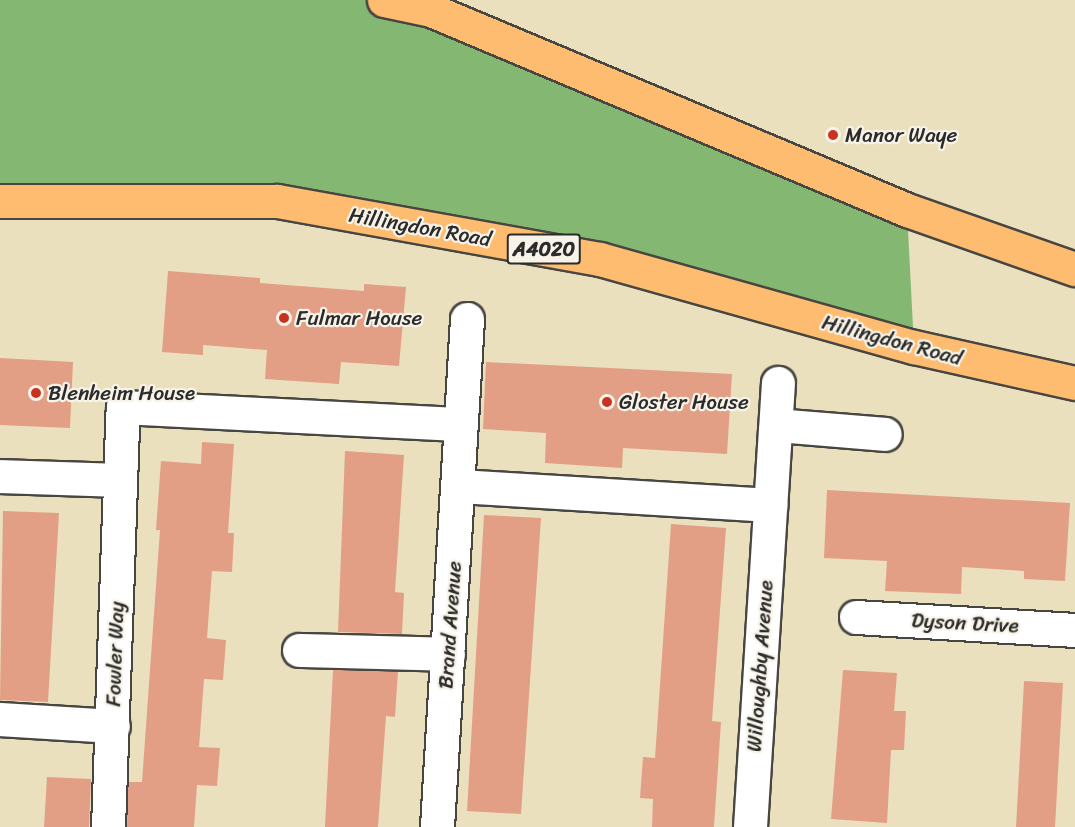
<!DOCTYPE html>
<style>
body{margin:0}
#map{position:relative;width:1075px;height:827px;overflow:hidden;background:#eae0bd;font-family:Sriracha,sans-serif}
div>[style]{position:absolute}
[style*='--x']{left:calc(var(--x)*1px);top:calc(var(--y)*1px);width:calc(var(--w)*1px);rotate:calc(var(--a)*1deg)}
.forest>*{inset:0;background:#84b772}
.building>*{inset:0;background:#e39e86}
.roads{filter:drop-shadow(2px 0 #484641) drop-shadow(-2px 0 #484641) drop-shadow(0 2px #484641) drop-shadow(0 -2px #484641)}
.minor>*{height:33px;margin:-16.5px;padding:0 16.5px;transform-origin:16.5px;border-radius:16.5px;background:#fff}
.major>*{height:33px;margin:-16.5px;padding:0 16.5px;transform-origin:16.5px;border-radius:16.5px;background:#fdbc70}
.dots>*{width:16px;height:16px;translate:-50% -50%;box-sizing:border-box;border:3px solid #f7f3e8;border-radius:50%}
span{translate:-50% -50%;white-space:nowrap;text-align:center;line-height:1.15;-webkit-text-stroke:4.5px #f7f3e8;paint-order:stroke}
.shield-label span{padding:2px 4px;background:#f7f3e8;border:2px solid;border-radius:4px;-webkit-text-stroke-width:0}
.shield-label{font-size:20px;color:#2b2b2b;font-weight:700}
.poi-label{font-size:21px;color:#2b2b2b}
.left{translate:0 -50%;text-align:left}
.street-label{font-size:21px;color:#2b2b2b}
</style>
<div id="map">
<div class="forest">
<div style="clip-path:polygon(0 0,384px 0,907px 210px,914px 347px,277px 201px,0 201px)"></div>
</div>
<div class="building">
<div style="clip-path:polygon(168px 271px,260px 278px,260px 283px,364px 291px,364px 284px,406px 287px,399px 366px,341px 362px,339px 384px,265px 379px,267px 350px,203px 345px,203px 355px,162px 352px)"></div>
<div style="clip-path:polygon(0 358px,73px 362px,70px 428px,0 425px)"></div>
<div style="clip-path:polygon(486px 362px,732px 374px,727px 454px,623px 448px,622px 468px,545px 463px,546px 433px,483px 429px)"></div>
<div style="clip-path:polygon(202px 442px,234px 444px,228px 533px,234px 533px,232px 572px,212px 571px,207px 638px,226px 640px,223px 680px,204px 679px,199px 747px,220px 748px,217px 786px,197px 785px,194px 827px,127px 827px,128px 782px,142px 782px,160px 530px,156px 530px,161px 461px,201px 464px)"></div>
<div style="clip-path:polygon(345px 451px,404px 455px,395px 592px,404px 593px,402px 634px,338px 632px)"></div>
<div style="clip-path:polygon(827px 490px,1070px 503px,1065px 581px,1024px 579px,1024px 571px,962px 567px,961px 594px,885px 591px,887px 561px,824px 558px)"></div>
<div style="clip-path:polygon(3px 511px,59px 513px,48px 702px,0 700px)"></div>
<div style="clip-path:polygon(484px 515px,541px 518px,521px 814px,467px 811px)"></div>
<div style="clip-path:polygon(671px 524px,726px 528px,712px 721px,721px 722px,714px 827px,652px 827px,653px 799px,640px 798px,643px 757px,655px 758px)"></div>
<div style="clip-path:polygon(333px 670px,398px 671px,395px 717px,386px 716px,378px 827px,325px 827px)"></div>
<div style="clip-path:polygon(843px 670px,897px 673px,894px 711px,906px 711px,904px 750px,891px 750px,887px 823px,831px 819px)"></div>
<div style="clip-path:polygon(1024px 681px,1063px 683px,1055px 827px,1016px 827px)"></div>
<div style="clip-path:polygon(47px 777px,91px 779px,89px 827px,44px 827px)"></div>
</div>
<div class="roads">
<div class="minor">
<div style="--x:776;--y:425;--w:109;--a:4.7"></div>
<div style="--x:0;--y:476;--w:120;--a:1.9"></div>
<div style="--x:459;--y:486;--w:312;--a:3.5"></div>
<div style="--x:856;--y:617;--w:219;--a:3.4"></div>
<div style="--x:299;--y:650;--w:149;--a:1.5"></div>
<div style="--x:0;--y:719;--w:113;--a:3.5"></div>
<div style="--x:108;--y:827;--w:420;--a:-88"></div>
<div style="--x:123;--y:407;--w:338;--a:2.9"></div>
<div style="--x:437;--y:827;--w:509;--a:-86.62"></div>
<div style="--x:750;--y:827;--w:445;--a:-86.4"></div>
</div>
<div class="major">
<div style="--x:384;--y:0;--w:48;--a:12"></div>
<div style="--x:431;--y:10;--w:516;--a:22.79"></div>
<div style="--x:907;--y:210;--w:178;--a:19.4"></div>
<div style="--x:0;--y:201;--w:277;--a:0"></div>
<div style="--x:277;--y:201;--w:328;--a:10.2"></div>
<div style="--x:600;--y:259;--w:326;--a:15.7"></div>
<div style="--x:914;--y:347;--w:165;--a:12.6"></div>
</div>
</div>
<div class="dots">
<div style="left:833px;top:135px;background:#c8321e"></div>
<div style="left:284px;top:318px;background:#c8321e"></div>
<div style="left:36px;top:393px;background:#c8321e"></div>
<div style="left:607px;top:402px;background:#c8321e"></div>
</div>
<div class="shield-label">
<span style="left:544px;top:249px">A4020</span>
</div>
<div class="poi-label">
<span class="left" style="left:845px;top:135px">Manor Waye</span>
<span class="left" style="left:296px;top:318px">Fulmar House</span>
<span class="left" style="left:48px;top:393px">Blenheim House</span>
<span class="left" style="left:619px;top:402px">Gloster House</span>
</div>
<div class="street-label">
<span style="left:420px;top:227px;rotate:10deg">Hillingdon Road</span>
<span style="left:892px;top:340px;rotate:15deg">Hillingdon Road</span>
<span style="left:965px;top:623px;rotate:3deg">Dyson Drive</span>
<span style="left:450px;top:625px;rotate:-86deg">Brand Avenue</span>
<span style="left:115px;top:654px;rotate:-88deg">Fowler Way</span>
<span style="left:760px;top:666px;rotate:-86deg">Willoughby Avenue</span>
</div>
</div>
